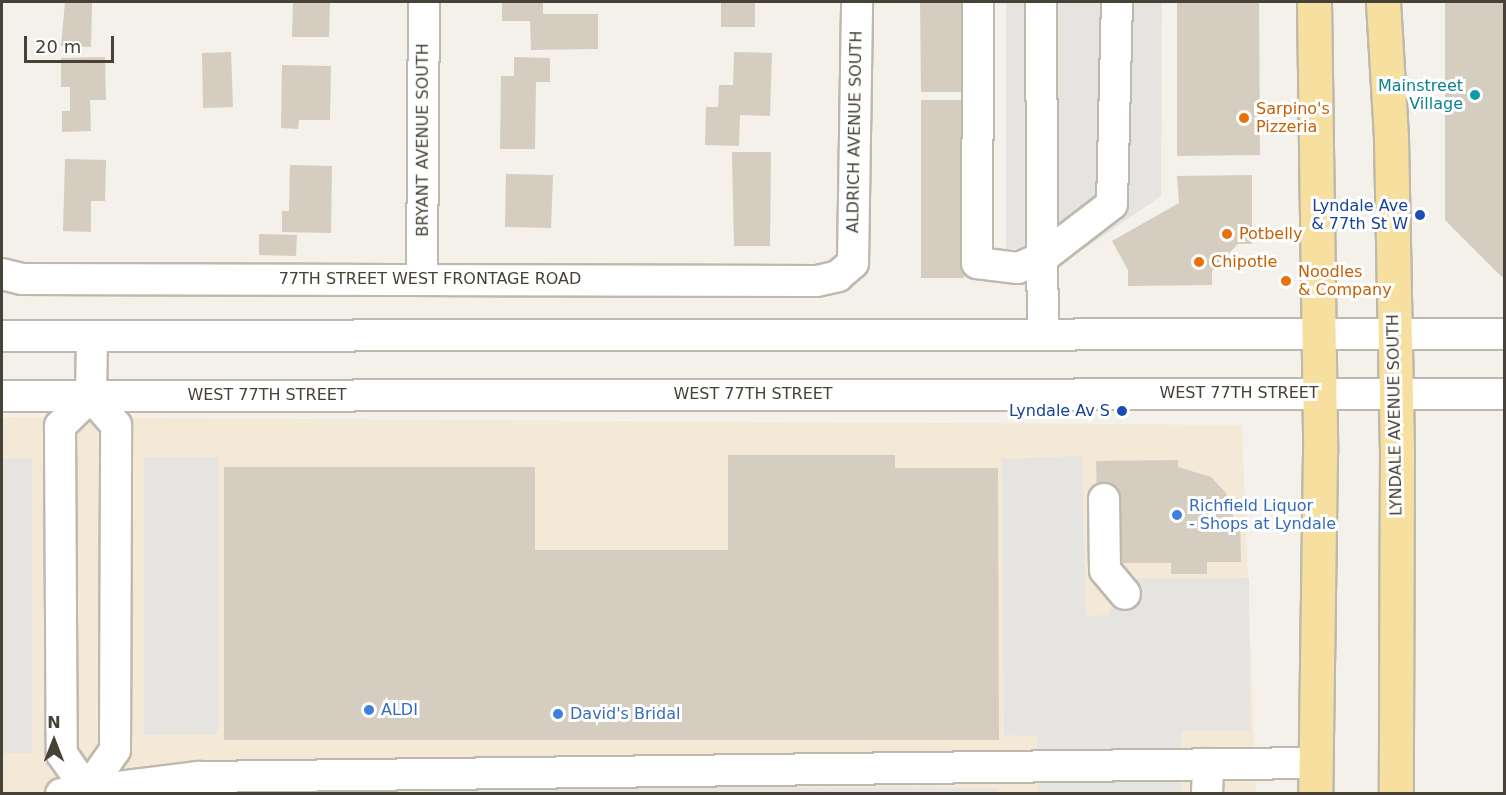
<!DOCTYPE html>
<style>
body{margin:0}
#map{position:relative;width:1506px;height:795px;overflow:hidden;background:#f4f1ea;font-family:"DejaVu Sans",sans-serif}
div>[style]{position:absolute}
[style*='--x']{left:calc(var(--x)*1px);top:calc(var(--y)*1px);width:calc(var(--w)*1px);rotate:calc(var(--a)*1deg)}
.commercial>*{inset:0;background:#f4e8d7}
.parking>*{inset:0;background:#e5e4e1}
.building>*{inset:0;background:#d5cdc0}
.roads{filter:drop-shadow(2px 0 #bfb9ad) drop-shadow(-2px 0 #bfb9ad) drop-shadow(0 2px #bfb9ad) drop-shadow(0 -2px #bfb9ad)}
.minor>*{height:30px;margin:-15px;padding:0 15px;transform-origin:15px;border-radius:15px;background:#fff}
.major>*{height:33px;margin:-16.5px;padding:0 16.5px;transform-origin:16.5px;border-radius:16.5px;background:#f7e09f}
.dots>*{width:16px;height:16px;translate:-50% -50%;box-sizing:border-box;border:3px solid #fff;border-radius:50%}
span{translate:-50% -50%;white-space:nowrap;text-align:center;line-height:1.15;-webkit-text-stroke:6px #fff;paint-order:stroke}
.culture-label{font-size:16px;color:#0d838f}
.right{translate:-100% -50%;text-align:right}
.food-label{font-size:16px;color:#c56008}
.left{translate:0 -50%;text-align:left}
.street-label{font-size:16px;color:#474238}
.transit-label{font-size:16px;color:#164399}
.shop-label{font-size:16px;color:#366cbe}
.frame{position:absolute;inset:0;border:3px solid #474238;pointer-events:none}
.north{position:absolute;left:24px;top:711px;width:60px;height:60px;-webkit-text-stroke:4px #fff;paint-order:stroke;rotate:0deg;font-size:16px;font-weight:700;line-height:24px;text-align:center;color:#474238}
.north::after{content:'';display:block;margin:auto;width:21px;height:27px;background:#474238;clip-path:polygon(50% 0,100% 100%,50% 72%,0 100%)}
.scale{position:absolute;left:24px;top:36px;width:90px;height:27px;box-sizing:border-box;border:3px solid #474238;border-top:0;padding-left:8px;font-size:18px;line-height:21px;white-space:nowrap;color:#474238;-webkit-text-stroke:4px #fff;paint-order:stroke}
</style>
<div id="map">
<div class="commercial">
<div style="clip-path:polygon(2px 417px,1242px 425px,1256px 792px,2px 794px)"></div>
</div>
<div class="parking">
<div style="clip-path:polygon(1006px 2px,1162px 2px,1161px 196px,1084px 249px,1006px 249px)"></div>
<div style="clip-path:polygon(1082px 456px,1086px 616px,1108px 615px,1124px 578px,1249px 578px,1250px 731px,1182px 731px,1181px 793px,1038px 793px,1038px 736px,1004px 735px,1002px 459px)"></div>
<div style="clip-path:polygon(144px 457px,218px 457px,218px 734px,144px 735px)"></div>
<div style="clip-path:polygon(2px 458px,32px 458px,32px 753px,2px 753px)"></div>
<div style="clip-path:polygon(428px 787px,998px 788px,998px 794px,426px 794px)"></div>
</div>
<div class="building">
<div style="clip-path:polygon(65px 2px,92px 2px,91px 47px,61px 46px)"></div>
<div style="clip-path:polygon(293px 2px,330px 2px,329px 37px,292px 37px)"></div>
<div style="clip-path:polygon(502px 2px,543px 2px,543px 14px,598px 14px,598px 49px,531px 50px,530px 21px,502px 21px)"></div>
<div style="clip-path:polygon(721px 2px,755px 2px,755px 27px,721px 27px)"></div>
<div style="clip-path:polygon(920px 2px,964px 2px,964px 92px,921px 92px)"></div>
<div style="clip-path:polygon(1177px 2px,1259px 2px,1260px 155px,1177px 156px)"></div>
<div style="clip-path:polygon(1445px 2px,1504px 2px,1504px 279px,1445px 220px)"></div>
<div style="clip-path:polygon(231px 52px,233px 107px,203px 108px,202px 53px)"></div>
<div style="clip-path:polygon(734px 52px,772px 53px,770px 116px,740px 115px,739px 146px,705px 145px,706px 107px,718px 107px,719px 85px,733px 85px)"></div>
<div style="clip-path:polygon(105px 57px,106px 100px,90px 100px,91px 131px,62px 132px,62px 111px,70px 111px,70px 87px,61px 87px,61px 58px)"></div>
<div style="clip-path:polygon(514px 57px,550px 58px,550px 82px,536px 82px,535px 149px,500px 149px,501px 76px,514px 76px)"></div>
<div style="clip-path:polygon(282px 65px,331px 66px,330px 120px,299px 120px,298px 129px,281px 128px)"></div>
<div style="clip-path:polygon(921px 100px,964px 100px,964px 278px,921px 278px)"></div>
<div style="clip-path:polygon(732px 152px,771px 152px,770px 246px,734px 246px)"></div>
<div style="clip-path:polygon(65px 159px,106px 160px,105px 201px,91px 201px,91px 232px,63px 231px)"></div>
<div style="clip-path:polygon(290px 165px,332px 166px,331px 233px,282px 232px,282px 211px,289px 211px)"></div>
<div style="clip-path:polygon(506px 174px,553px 175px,551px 228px,505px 227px)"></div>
<div style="clip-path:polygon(1252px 175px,1252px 244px,1238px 244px,1212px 271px,1212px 285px,1128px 286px,1128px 270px,1112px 241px,1179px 203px,1177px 176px)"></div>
<div style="clip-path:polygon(259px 234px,297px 235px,296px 256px,259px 255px)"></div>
<div style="clip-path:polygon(728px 455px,895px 455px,895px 468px,998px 468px,999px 740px,224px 740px,224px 467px,535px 467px,535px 550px,728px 550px)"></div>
<div style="clip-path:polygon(1178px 460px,1178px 467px,1211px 477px,1226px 493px,1234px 519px,1240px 519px,1241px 562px,1207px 562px,1207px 574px,1171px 574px,1171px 563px,1119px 563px,1119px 491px,1097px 491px,1096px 461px)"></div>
</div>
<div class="roads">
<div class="minor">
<div style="--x:978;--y:2;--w:261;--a:90.2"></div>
<div style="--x:977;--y:263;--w:41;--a:7"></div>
<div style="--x:1018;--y:268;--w:26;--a:-23"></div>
<div style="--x:1042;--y:258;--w:88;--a:-37.6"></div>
<div style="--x:1112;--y:204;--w:202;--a:-88.6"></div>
<div style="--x:1041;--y:2;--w:332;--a:89.7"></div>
<div style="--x:2;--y:274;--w:21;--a:14"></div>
<div style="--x:22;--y:279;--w:795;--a:0.14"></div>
<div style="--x:817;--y:281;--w:22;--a:-13"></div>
<div style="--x:838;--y:276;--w:20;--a:-41"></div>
<div style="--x:853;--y:263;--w:261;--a:-89.1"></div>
<div style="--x:422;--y:278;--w:276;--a:-89.6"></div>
<div style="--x:2;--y:336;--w:1502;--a:-0.08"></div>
<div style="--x:2;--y:396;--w:1502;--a:-0.08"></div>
<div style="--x:91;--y:396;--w:43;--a:135.9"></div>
<div style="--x:60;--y:426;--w:328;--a:89.7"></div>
<div style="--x:62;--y:754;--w:44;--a:55.2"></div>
<div style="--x:87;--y:790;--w:49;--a:-55"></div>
<div style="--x:115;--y:750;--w:325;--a:-89.8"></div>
<div style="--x:116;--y:425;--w:38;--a:-131"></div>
<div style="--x:91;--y:396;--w:60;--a:-89"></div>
<div style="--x:1104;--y:499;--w:71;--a:89.2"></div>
<div style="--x:1105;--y:570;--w:31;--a:50"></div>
<div style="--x:61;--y:794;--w:138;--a:-7.1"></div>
<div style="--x:198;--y:777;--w:1116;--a:-0.72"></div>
<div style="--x:1207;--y:794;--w:30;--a:-88"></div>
</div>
<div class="major">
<div style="--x:1314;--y:2;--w:450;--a:89.2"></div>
<div style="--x:1320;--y:452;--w:342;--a:90.8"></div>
<div style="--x:1383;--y:2;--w:136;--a:86.6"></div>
<div style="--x:1391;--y:138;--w:314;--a:88.9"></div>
<div style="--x:1397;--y:452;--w:342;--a:90.2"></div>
</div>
</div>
<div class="dots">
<div style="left:1475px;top:95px;background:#0f9aa8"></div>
<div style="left:1244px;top:118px;background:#e8710a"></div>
<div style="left:1420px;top:215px;background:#1a4fb4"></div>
<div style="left:1227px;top:234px;background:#e8710a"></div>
<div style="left:1199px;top:262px;background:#e8710a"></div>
<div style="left:1286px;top:281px;background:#e8710a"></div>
<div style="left:1122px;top:411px;background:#1a4fb4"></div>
<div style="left:1177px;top:515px;background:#3f7fe0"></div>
<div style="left:369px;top:710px;background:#3f7fe0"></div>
<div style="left:558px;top:714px;background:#3f7fe0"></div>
</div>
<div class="culture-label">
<span class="right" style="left:1463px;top:95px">Mainstreet<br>Village</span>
</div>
<div class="food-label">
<span class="left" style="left:1256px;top:118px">Sarpino's<br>Pizzeria</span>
<span class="left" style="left:1239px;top:234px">Potbelly</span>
<span class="left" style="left:1211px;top:262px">Chipotle</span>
<span class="left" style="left:1298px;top:281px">Noodles<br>&amp; Company</span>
</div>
<div class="street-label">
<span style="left:855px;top:132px;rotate:-89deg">ALDRICH AVENUE SOUTH</span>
<span style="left:423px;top:140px;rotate:-90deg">BRYANT AVENUE SOUTH</span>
<span style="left:430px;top:279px">77TH STREET WEST FRONTAGE ROAD</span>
<span style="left:1239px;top:393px">WEST 77TH STREET</span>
<span style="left:753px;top:394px">WEST 77TH STREET</span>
<span style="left:267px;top:395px">WEST 77TH STREET</span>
<span style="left:1395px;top:415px;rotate:-91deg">LYNDALE AVENUE SOUTH</span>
</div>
<div class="transit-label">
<span class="right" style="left:1408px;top:215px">Lyndale Ave<br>&amp; 77th St W</span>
<span class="right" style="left:1110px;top:411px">Lyndale Av S</span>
</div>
<div class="shop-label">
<span class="left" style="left:1189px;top:515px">Richfield Liquor<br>- Shops at Lyndale</span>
<span class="left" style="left:381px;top:710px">ALDI</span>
<span class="left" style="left:570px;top:714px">David's Bridal</span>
</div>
<div class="frame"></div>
<div class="north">N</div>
<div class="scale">20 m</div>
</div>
